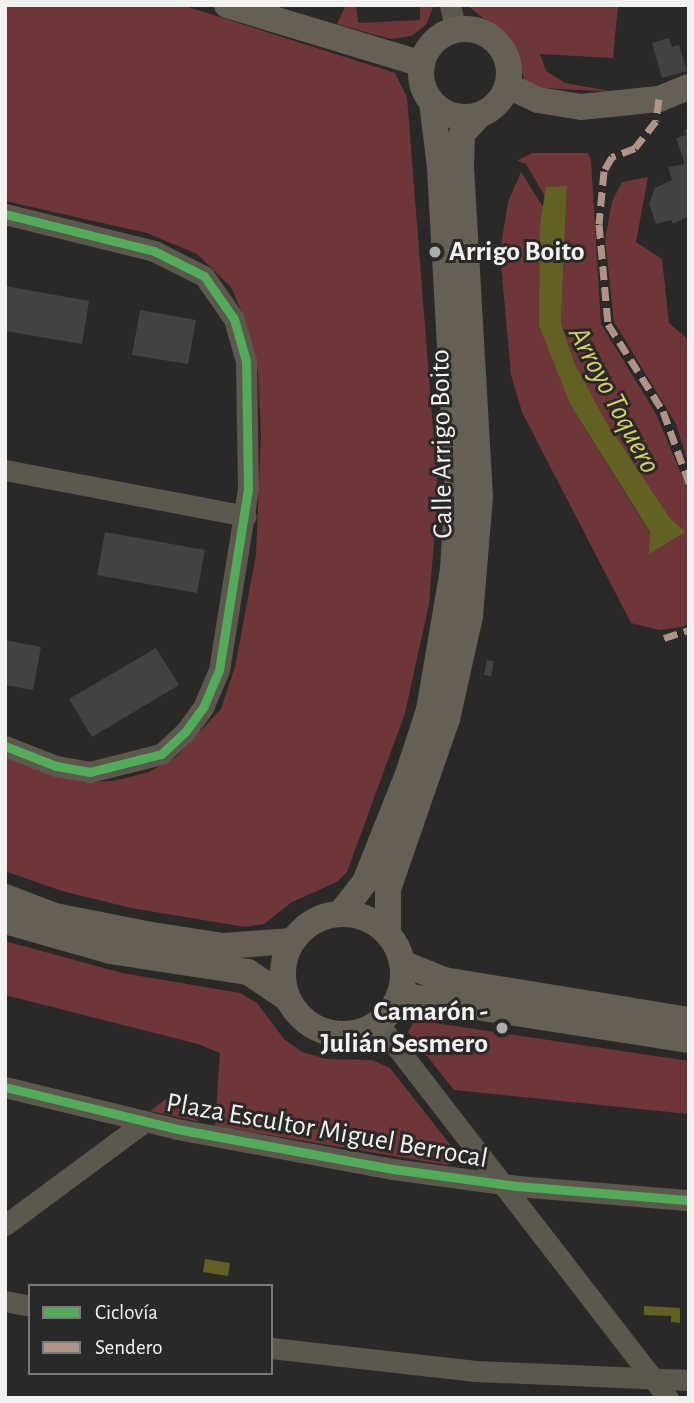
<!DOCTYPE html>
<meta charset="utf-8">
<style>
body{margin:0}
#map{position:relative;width:694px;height:1403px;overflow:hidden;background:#2a2928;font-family:"Alegreya Sans",sans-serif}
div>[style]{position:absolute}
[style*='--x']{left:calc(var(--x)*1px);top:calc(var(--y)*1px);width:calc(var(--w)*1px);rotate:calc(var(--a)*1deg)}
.green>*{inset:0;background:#6f3639}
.water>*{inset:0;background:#626123}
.building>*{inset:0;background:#434241}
.minor>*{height:21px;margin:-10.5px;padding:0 10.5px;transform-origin:10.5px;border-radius:10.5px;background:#5c584e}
.major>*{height:26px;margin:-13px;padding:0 13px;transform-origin:13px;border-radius:13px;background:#666054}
.major>.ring{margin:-13px;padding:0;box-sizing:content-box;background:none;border:26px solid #666054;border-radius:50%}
.quiet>*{height:7px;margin-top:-3.5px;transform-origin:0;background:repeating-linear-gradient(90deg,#af9288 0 14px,transparent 0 21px)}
.cycleway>*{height:9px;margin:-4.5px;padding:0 4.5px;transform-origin:4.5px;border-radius:4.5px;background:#51ab58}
.dots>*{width:19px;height:19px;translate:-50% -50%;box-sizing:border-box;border:4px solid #2b2927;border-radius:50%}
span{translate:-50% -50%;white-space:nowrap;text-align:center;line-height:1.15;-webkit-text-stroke:6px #2b2927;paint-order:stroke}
.poi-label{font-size:28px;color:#f3f2f1;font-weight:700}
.left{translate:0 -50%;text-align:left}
.right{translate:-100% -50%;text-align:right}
.street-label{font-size:28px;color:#f3f2f1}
.water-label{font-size:30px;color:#d7d45e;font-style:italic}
.frame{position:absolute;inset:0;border:7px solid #f3f2f1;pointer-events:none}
.legend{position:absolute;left:28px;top:1284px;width:245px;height:91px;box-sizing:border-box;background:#2b2927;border:2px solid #7b7978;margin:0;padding:9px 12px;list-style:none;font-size:21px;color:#f3f2f1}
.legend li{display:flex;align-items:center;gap:14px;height:35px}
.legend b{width:35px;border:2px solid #7b7978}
</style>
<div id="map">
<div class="green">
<div style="clip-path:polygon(5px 5px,182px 5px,395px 73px,407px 97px,438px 492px,429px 604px,405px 713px,347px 872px,337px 882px,292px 902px,264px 924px,245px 927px,131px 908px,62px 891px,5px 871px,5px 757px,84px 782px,114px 781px,149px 772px,176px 757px,221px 709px,235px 667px,256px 555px,261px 435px,258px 372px,246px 322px,231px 287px,197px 254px,147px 233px,5px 201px)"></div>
<div style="clip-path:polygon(346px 5px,356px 5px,358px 23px,420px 20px,420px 5px,434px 5px,426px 25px,411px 36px,390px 39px,337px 24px)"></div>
<div style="clip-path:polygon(467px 5px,618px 5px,613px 58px,540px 54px,546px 71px,565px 83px,615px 92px,544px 88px,525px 81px,512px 42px)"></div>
<div style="clip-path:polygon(532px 153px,588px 153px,591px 161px,601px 324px,655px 412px,689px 492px,689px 624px,681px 627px,659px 630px,631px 623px,522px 412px,511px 375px,500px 252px,508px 202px,521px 172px,543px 207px,540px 224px,570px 404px,650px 533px,684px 532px,670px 518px,605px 420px,574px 362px,561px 323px,567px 187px,546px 198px,526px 164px,517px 161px)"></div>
<div style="clip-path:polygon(648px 177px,636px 242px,662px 259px,669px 323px,689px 340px,689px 466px,676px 424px,614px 322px,605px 239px,612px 202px,622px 182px)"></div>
<div style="clip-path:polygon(5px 941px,122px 973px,240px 993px,257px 1003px,284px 1039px,302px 1052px,327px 1059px,372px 1060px,390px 1068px,456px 1152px,457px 1161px,447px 1165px,215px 1126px,220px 1053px,198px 1044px,5px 995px)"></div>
<div style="clip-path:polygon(421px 1021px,689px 1061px,689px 1114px,454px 1090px,408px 1032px,413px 1023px)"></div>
<div style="clip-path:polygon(166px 1099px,200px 1122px,150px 1111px)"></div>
</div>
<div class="water">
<div style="clip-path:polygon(567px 186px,561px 323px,574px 362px,605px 420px,670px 518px,685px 532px,649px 554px,650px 532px,570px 404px,539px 325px,540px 224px,546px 187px)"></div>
<div style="clip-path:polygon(205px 1259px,230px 1263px,228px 1276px,203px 1272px)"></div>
<div style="clip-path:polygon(644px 1306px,680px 1308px,680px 1323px,671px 1322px,671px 1316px,644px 1315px)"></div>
</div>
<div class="building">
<div style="clip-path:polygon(669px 38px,672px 47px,679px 45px,687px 71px,662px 78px,652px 43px)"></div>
<div style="clip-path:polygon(689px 128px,689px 216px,673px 224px,671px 220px,656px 224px,649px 204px,655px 188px,672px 180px,668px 167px,685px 164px,676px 138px,686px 135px,684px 130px)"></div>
<div style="clip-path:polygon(5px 286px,89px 301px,82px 344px,5px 331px)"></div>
<div style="clip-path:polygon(140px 310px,196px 320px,188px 364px,132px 355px)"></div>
<div style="clip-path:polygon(105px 532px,205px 550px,197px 593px,97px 575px)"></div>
<div style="clip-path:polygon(5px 640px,41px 647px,33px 690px,5px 685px)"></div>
<div style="clip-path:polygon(156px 648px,179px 685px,92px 737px,69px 699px)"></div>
<div style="clip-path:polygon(487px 660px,494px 661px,491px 676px,484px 675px)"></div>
</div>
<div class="minor">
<div style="--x:450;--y:5;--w:26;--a:77"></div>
<div style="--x:5;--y:214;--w:154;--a:13.9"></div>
<div style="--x:154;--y:251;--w:56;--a:26.6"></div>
<div style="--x:204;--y:276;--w:52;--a:55.1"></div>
<div style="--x:234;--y:319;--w:44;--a:74.1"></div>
<div style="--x:246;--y:361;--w:128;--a:89.1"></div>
<div style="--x:248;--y:489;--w:183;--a:99.1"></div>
<div style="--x:219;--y:670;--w:39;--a:113"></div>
<div style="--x:204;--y:706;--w:31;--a:126"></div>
<div style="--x:186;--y:731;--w:34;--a:137"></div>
<div style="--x:161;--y:754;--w:73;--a:165.8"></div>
<div style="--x:90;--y:772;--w:35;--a:-170"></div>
<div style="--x:56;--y:766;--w:55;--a:-158.6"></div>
<div style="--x:5;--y:470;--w:245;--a:10.8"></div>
<div style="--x:378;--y:1023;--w:474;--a:52.3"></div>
<div style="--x:5;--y:1087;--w:177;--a:13.7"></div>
<div style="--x:177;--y:1129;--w:220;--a:10.5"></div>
<div style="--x:393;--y:1169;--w:125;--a:7.8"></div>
<div style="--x:517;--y:1186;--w:173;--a:4.7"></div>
<div style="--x:5;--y:1225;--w:173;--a:-36.5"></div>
<div style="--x:5;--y:1301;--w:25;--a:11"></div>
<div style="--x:271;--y:1348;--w:206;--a:6.4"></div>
<div style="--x:476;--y:1371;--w:213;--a:2.4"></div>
</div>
<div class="major">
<div style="--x:227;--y:5;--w:204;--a:16.8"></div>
<div class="ring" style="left:421px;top:29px;width:62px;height:62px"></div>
<div style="--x:508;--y:86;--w:33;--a:25"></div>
<div style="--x:538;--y:100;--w:44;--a:9.2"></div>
<div style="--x:581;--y:107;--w:78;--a:-5.9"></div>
<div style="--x:659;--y:99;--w:32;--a:-22"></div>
<div style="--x:5;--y:897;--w:53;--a:20.8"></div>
<div style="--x:55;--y:916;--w:93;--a:11.2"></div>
<div style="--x:146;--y:934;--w:78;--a:8.9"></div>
<div style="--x:223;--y:946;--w:69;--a:-4.1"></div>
<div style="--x:340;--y:914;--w:41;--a:-52"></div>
<div style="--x:365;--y:882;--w:116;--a:-68.3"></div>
<div style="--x:408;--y:774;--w:67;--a:-71.8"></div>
<div style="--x:429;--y:710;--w:143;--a:-80.3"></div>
<div style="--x:453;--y:569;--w:79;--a:-86.4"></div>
<div style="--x:458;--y:490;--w:324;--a:-93.2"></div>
<div style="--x:440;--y:167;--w:64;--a:-97.1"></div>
<div class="ring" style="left:283px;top:914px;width:94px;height:94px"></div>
<div style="--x:5;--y:921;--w:109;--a:15.9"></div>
<div style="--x:110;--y:951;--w:140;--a:8.7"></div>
<div style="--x:248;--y:972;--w:48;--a:34"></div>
<div style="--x:388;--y:934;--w:45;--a:-90"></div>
<div style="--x:388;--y:889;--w:180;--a:-70.9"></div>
<div style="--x:447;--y:719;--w:106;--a:-77.4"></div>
<div style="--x:470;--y:616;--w:119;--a:-85.2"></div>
<div style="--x:480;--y:497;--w:334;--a:-93.3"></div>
<div style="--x:461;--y:164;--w:30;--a:-88"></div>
<div style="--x:462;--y:134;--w:26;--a:-47"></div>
<div style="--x:402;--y:963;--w:45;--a:22"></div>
<div style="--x:444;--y:980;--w:248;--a:9.3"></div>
<div style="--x:399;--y:995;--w:293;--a:8.8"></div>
</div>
<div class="quiet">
<div style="--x:659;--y:99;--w:22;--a:98"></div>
<div style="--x:656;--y:121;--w:34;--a:128"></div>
<div style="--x:635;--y:148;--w:25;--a:159"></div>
<div style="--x:612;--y:157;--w:16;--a:120"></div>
<div style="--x:604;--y:171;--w:53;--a:95.4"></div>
<div style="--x:599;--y:224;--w:100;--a:84.9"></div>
<div style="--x:608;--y:324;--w:103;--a:57.7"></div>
<div style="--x:663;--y:411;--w:77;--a:70.1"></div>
<div style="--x:664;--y:638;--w:26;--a:-18"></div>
</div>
<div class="cycleway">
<div style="--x:5;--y:214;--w:154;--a:13.9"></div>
<div style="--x:154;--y:251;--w:56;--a:26.6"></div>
<div style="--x:204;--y:276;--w:52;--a:55.1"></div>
<div style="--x:234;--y:319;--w:44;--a:74.1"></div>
<div style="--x:246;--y:361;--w:128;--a:89.1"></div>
<div style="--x:248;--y:489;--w:183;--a:99.1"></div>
<div style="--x:219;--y:670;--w:39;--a:113"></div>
<div style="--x:204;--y:706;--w:31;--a:126"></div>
<div style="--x:186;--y:731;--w:34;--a:137"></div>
<div style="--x:161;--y:754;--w:73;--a:165.8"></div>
<div style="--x:90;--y:772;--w:35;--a:-170"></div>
<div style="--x:56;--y:766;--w:55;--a:-158.6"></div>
<div style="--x:5;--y:1087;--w:177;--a:13.7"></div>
<div style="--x:177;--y:1129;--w:220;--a:10.5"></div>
<div style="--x:393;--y:1169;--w:125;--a:7.8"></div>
<div style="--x:517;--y:1186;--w:173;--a:4.7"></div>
</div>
<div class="dots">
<div style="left:435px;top:252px;background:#adacab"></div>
<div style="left:502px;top:1028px;background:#adacab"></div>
</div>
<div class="poi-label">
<span class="left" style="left:449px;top:252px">Arrigo Boito</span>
<span class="right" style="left:488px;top:1028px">Camarón -<br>Julián Sesmero</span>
</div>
<div class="street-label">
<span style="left:442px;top:444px;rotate:-91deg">Calle Arrigo Boito</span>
<span style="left:327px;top:1131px;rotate:10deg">Plaza Escultor Miguel Berrocal</span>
</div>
<div class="water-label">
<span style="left:614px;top:400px;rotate:62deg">Arroyo Toquero</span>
</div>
<div class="frame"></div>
<ul class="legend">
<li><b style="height:9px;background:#51ab58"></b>Ciclovía</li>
<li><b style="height:9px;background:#af9288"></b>Sendero</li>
</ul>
</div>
